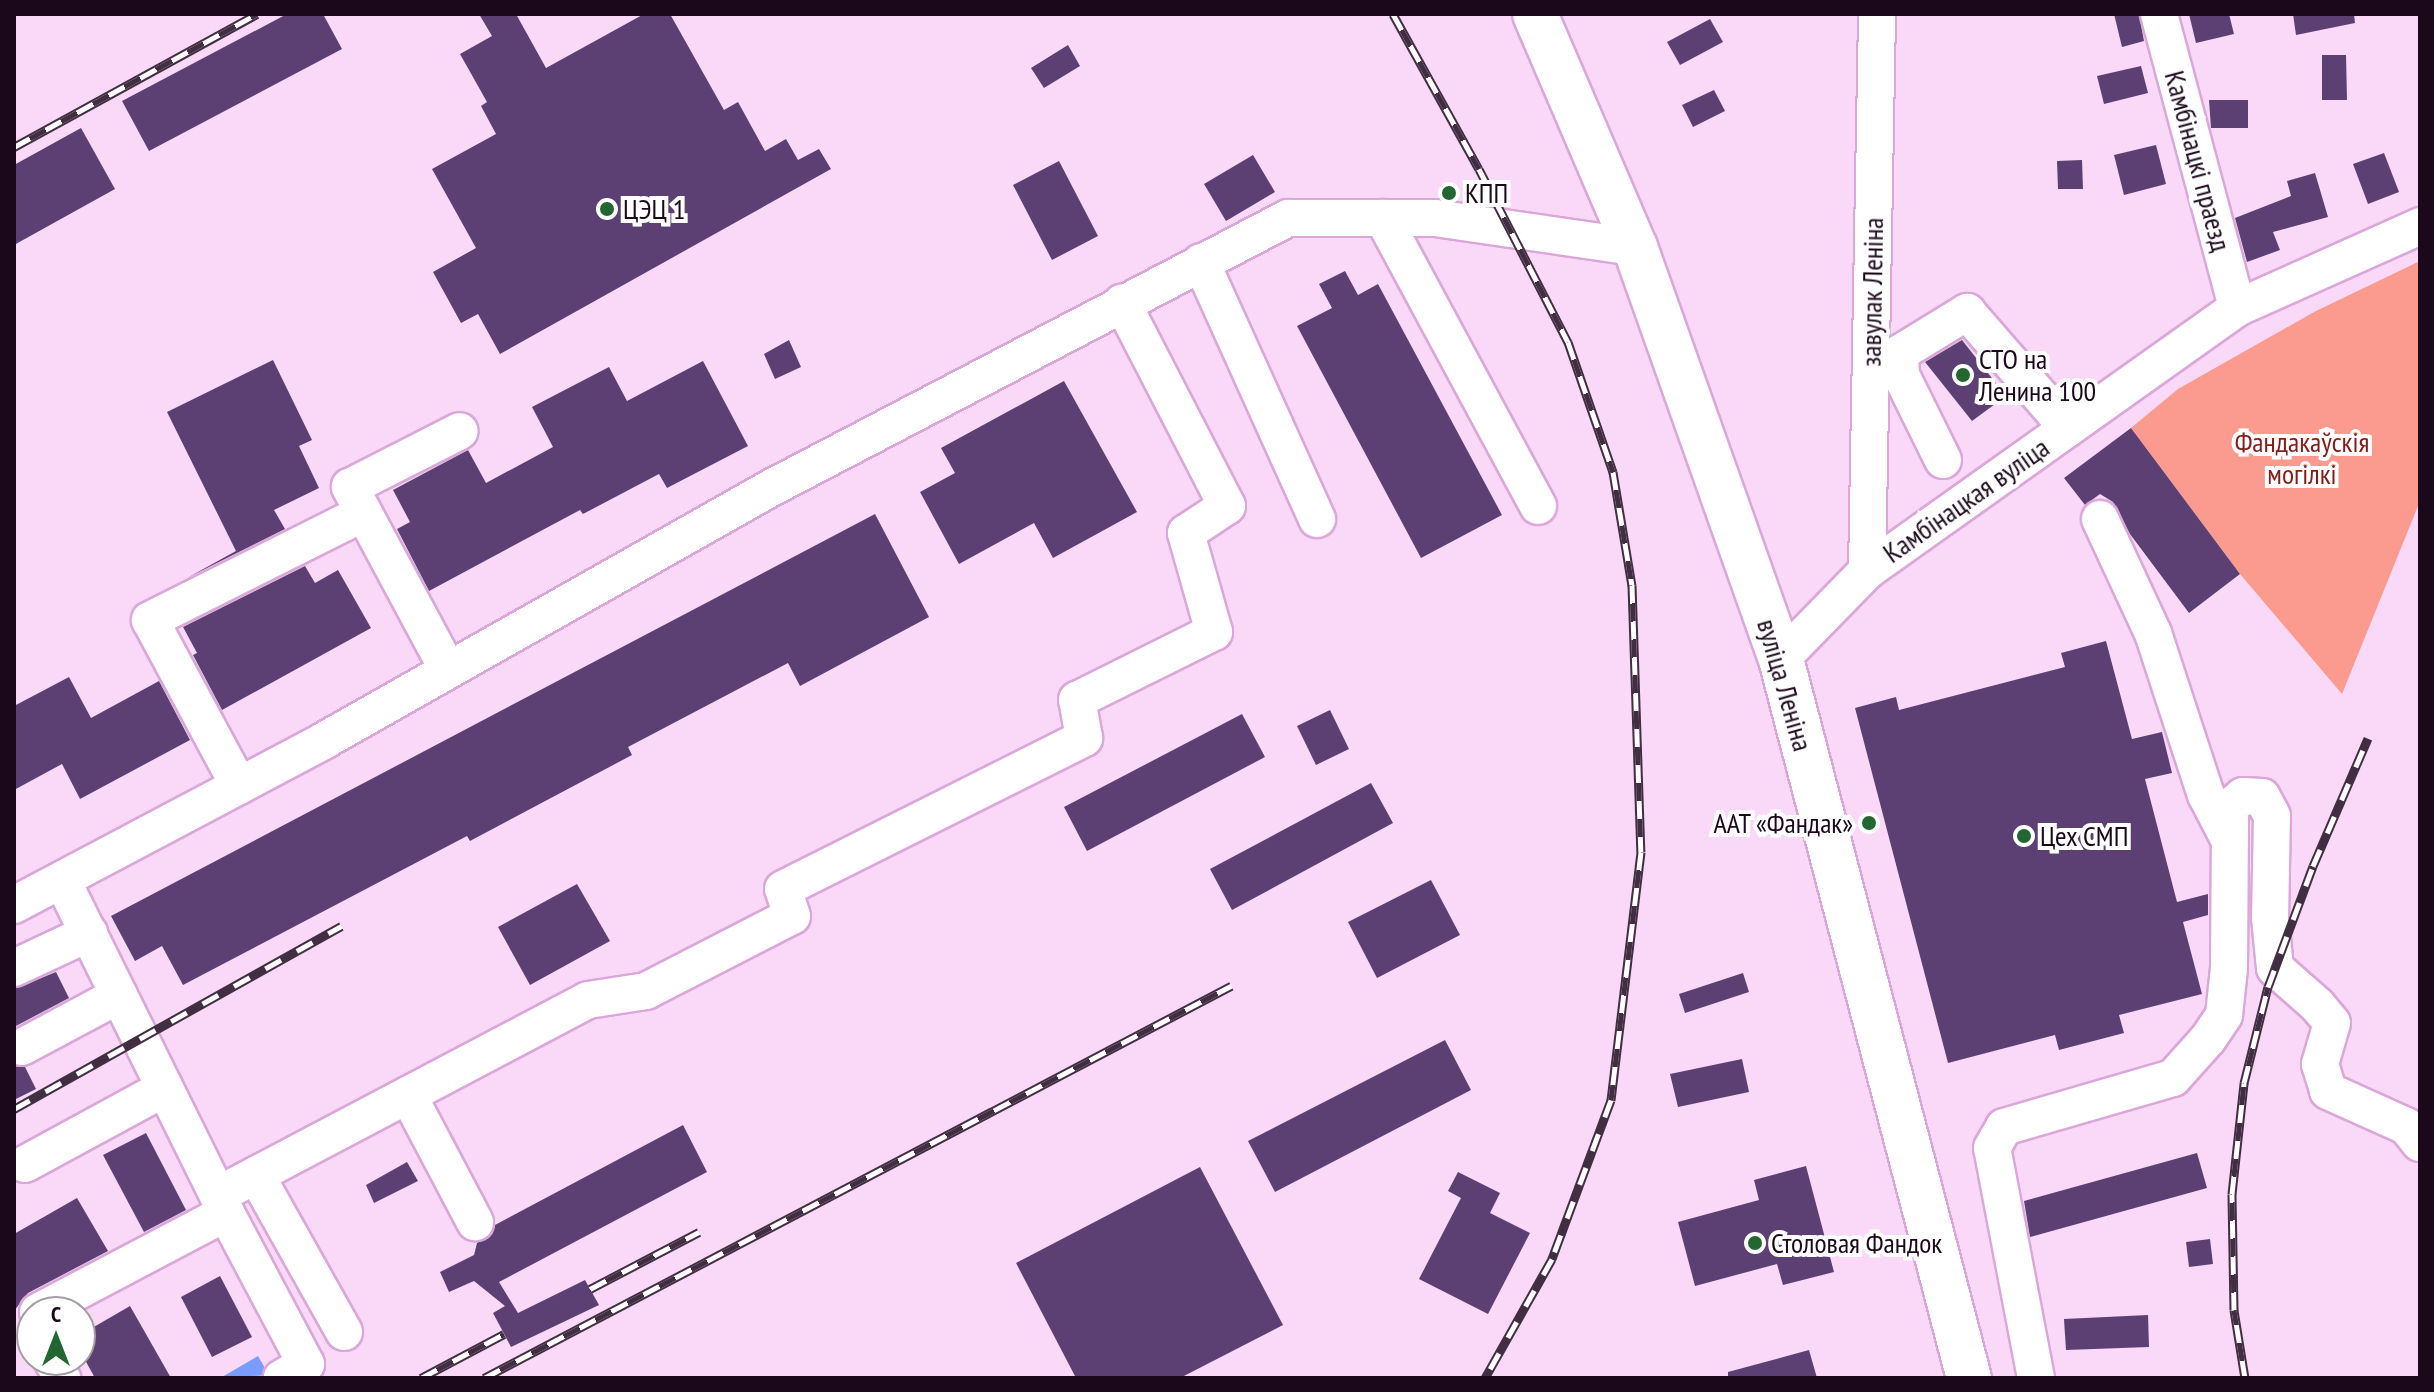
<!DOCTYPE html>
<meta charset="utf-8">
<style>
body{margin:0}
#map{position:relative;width:2434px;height:1392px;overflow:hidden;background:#f9d9f7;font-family:"PT Sans Narrow",sans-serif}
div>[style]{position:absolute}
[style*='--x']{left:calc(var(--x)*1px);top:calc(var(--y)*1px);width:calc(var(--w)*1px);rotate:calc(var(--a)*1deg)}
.green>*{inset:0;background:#fb9a8e}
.water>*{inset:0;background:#7a9cfe}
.building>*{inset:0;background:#5c4074}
.roads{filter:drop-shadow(2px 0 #dba7d9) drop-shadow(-2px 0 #dba7d9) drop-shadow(0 2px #dba7d9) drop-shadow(0 -2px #dba7d9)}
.minor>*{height:36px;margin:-18px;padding:0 18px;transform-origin:18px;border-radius:18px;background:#fff}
.major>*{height:44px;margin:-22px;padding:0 22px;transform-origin:22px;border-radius:22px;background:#fff}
.rail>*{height:9px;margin-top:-4.5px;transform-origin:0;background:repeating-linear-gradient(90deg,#fff 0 18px,#422e42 0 36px);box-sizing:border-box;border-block:2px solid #422e42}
.dots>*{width:22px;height:22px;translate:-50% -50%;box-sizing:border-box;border:4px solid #fff;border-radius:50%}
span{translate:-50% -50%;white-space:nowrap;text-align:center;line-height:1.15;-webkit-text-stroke:8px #fff;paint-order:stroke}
.street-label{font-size:28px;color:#1b091b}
.poi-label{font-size:28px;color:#1b091b}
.left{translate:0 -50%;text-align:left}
.right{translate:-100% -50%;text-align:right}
.park-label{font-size:28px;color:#861b17}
.frame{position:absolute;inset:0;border:16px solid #1b091b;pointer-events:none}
.north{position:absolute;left:16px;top:1296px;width:80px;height:80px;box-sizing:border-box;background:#fff;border:2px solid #a49da4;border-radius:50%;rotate:0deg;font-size:22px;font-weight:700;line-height:32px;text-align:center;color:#1b091b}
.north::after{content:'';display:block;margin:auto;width:28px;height:36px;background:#226631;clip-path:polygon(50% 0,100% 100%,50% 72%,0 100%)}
</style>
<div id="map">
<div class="green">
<div style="clip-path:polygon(2420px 261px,2420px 501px,2342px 694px,2240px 574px,2131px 428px,2178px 389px,2316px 311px)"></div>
</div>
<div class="water">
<div style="clip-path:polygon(258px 1356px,269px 1375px,223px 1378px,222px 1377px)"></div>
</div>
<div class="building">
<div style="clip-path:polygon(287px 14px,323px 14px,342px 49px,149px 151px,122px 101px)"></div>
<div style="clip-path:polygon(479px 14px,516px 14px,546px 68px,644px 14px,670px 14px,724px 110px,738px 102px,765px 151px,786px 139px,798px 160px,819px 149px,831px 169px,500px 354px,478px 314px,461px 323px,433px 272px,476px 248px,432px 169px,496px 134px,481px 106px,487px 102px,460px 54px,492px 36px)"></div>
<div style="clip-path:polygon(2114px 14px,2139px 14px,2144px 41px,2122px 47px)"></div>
<div style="clip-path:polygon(2189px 14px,2229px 14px,2234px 34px,2196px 43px)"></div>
<div style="clip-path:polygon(2293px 14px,2354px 14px,2355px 23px,2296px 35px)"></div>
<div style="clip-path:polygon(1710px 19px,1723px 42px,1680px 65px,1667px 42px)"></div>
<div style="clip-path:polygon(1068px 45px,1080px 66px,1044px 88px,1031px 68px)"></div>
<div style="clip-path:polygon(2322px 55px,2346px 55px,2347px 100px,2322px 100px)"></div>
<div style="clip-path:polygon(2141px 66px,2148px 93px,2104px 104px,2097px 76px)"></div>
<div style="clip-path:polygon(1714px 90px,1725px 111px,1693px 127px,1682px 105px)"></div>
<div style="clip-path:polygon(2209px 100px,2248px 100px,2248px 128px,2211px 128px)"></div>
<div style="clip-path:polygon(81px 128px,115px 189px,14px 245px,14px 165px)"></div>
<div style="clip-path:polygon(2156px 145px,2166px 184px,2124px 195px,2114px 155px)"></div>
<div style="clip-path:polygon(2384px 153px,2399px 192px,2368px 204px,2353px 164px)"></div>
<div style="clip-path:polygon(1253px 155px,1275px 192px,1226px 221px,1204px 184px)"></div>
<div style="clip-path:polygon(2082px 160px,2083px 189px,2058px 189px,2057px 161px)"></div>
<div style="clip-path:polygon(1059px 161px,1098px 236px,1052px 260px,1013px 185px)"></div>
<div style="clip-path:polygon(2315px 173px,2328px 217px,2273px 232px,2280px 250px,2247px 262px,2235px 218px,2291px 196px,2287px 181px)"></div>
<div style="clip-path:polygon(1345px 271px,1358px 295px,1378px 284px,1502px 515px,1421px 558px,1297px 326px,1332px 308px,1319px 284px)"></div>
<div style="clip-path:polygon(789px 340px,801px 367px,775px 379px,764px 354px)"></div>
<div style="clip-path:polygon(1962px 340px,2006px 396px,1972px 421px,1925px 362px)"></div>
<div style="clip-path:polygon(273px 360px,312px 440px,299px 446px,319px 488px,274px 510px,285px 529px,187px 578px,236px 551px,167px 412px)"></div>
<div style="clip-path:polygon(703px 361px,748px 446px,667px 488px,659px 474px,583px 514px,580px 510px,429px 591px,397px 529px,410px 522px,393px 490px,468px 450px,486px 483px,553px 447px,532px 407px,609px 367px,627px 401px)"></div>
<div style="clip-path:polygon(1064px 381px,1137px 512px,1053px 558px,1034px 523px,959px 564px,920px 492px,955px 473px,941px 448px)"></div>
<div style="clip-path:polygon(2131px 428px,2240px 574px,2189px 613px,2130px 534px,2113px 502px,2100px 494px,2085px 505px,2064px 478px)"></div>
<div style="clip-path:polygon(875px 514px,929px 617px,800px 686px,788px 663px,628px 747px,632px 755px,470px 841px,467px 836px,183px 985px,162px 946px,135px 961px,111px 916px)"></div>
<div style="clip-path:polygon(305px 566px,315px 583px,338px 570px,371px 628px,222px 710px,193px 655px,197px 653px,183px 627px)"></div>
<div style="clip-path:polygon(2106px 641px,2132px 739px,2162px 732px,2172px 773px,2145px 779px,2177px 902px,2208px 894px,2208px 915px,2183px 922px,2202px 994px,2119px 1015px,2124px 1033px,2059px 1050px,2055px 1035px,1948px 1063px,1855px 708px,1896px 697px,1899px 710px,2065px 667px,2061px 653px)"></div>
<div style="clip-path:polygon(69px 677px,91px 718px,159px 681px,190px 740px,80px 799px,62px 764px,14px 790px,14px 706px)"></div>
<div style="clip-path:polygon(1330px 710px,1349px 749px,1316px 765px,1297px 726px)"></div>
<div style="clip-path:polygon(1242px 714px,1265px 757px,1087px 851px,1064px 807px)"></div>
<div style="clip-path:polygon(1371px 783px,1393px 823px,1232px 910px,1210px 869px)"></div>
<div style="clip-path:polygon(1431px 880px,1460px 935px,1377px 978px,1348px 922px)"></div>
<div style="clip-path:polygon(577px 884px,610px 941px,530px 985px,498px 927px)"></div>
<div style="clip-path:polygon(56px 972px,69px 998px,14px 1027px,14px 989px)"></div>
<div style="clip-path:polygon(1743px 973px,1749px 992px,1685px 1013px,1679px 994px)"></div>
<div style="clip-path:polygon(1445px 1040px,1471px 1090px,1275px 1192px,1248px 1141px)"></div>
<div style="clip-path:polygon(1742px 1059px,1749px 1092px,1678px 1107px,1670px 1074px)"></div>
<div style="clip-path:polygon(14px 1066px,25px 1067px,36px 1089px,14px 1100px)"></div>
<div style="clip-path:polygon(683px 1125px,707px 1172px,499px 1282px,518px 1313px,585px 1280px,599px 1305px,511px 1347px,493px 1313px,505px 1306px,474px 1281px,449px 1292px,440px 1272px,474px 1255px,477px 1243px,492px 1234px,495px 1225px)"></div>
<div style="clip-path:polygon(146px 1133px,186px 1210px,144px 1232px,103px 1155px)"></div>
<div style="clip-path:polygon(2197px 1153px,2207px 1188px,2030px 1237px,2024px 1201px)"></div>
<div style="clip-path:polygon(407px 1162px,418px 1181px,374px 1203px,366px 1185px)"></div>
<div style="clip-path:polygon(1806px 1166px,1834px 1272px,1783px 1285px,1777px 1264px,1695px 1286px,1678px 1222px,1759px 1200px,1754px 1180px)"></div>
<div style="clip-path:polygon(1200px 1167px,1283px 1325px,1180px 1378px,1076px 1378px,1016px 1263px)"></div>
<div style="clip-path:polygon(1458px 1172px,1500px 1193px,1490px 1213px,1530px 1233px,1488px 1314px,1419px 1279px,1461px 1198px,1448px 1191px)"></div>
<div style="clip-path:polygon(77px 1198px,108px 1251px,28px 1293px,14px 1311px,14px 1234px)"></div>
<div style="clip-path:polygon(2210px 1239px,2213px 1264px,2189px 1267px,2186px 1242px)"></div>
<div style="clip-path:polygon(220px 1276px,252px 1337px,212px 1357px,181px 1297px)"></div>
<div style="clip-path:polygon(130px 1306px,171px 1378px,95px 1378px,80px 1351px,80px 1335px)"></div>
<div style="clip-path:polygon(2148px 1315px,2149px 1347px,2066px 1350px,2064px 1319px)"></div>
<div style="clip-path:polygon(1809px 1350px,1817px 1378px,1728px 1378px,1728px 1372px)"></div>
</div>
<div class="roads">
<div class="minor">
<div style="--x:2159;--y:14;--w:304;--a:75.1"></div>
<div style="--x:1383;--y:218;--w:327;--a:61.7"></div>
<div style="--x:1201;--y:262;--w:282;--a:65.7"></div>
<div style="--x:1943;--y:460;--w:95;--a:-116.3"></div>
<div style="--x:1901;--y:375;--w:22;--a:-93"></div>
<div style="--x:1900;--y:353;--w:79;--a:-31.5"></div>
<div style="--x:1967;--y:312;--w:154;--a:49"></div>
<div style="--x:2100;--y:519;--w:126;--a:65.1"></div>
<div style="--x:2153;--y:633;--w:170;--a:71.9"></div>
<div style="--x:2206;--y:795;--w:50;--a:62.4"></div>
<div style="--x:1867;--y:571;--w:557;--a:-88.97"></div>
<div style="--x:1781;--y:659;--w:123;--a:-45.7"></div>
<div style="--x:1867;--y:571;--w:454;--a:-35.4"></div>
<div style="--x:2237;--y:308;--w:201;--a:-24.1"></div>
<div style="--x:448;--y:670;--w:208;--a:-118.2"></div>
<div style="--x:350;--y:487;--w:123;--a:-27"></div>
<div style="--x:239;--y:786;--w:188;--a:-118.2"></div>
<div style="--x:150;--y:620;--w:239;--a:-26.6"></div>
<div style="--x:62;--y:880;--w:352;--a:63.7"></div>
<div style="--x:218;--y:1195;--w:418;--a:-27.8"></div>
<div style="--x:588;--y:1000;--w:59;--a:-8.8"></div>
<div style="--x:646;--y:991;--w:164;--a:-27.2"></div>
<div style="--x:792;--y:916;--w:28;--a:-108"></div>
<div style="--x:783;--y:889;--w:337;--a:-26.6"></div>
<div style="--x:1084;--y:738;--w:39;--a:-100"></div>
<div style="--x:1077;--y:700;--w:153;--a:-26.4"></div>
<div style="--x:1214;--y:632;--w:103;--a:-105.8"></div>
<div style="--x:1186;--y:533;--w:49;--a:-33.4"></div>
<div style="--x:1227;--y:506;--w:229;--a:-117.3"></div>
<div style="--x:14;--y:905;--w:352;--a:-27.9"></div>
<div style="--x:325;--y:740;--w:510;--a:-29.48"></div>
<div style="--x:769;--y:489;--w:585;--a:-27.57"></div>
<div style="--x:1288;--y:218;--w:147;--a:0"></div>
<div style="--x:1435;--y:218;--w:202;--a:8.3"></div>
<div style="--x:14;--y:968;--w:83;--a:-25"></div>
<div style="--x:22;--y:1047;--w:110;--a:-28.2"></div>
<div style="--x:408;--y:1095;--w:144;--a:62.2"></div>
<div style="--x:25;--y:1164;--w:159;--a:-28.5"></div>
<div style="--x:256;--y:1175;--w:180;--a:60.7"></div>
<div style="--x:226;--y:1213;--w:171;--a:62.1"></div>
<div style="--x:306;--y:1364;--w:28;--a:150"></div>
<div style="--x:38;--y:1312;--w:212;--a:-27.8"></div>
<div style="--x:226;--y:1213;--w:20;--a:-114"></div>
<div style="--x:52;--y:1360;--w:21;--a:61"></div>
<div style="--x:2036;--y:1378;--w:234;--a:-100.8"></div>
<div style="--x:1992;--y:1148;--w:24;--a:-60"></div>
<div style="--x:2004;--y:1127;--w:176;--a:-16.2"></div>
<div style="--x:2173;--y:1078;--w:52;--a:-48.1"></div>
<div style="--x:2208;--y:1039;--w:29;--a:-56"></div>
<div style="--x:2224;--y:1015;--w:47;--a:-83.9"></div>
<div style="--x:2229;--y:968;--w:161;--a:-89.6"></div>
<div style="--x:2230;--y:807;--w:17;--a:-40"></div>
<div style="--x:2243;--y:796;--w:19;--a:3"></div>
<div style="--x:2262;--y:797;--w:21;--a:62"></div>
<div style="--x:2272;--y:816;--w:102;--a:91.1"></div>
<div style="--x:2270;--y:918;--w:50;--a:84.3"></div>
<div style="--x:2275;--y:968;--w:56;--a:41.4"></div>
<div style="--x:2317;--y:1005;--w:23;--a:50"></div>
<div style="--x:2332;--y:1023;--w:43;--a:106.3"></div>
<div style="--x:2320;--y:1064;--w:28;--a:73"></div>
<div style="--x:2328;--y:1091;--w:85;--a:24.2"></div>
<div style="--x:2406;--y:1126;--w:22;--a:51"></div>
</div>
<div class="major">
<div style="--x:1535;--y:14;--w:254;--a:66.8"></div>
<div style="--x:1635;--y:247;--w:437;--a:70.5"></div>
<div style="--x:1781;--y:659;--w:743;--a:75.35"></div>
</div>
</div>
<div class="rail">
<div style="--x:1393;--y:14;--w:177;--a:61"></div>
<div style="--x:1479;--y:169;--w:195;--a:62.8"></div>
<div style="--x:1568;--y:342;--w:138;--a:70.9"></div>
<div style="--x:1613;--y:472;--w:115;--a:80.5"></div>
<div style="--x:1632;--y:585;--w:267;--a:88.1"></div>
<div style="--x:1641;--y:852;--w:250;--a:96.9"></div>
<div style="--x:1611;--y:1100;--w:170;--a:110.4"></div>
<div style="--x:1552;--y:1259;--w:137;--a:119.4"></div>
<div style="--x:14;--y:147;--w:277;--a:-28.7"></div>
<div style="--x:14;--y:1109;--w:375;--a:-29.2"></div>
<div style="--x:590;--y:1289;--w:123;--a:-27.6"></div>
<div style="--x:421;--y:1378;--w:94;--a:-27.9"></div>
<div style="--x:484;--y:1378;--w:844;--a:-27.69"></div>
<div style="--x:2245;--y:1378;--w:69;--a:-99.2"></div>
<div style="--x:2234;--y:1310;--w:116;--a:-91"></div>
<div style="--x:2232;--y:1194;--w:112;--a:-83.8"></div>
<div style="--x:2244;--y:1083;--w:99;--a:-76"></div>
<div style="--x:2268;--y:987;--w:129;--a:-69.6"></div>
<div style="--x:2313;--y:866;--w:139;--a:-66.7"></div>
</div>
<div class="dots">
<div style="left:1449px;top:193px;background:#226631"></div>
<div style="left:607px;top:209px;background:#226631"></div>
<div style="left:1963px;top:375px;background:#226631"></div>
<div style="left:1869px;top:823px;background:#226631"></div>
<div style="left:2024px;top:836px;background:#226631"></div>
<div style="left:1755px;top:1243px;background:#226631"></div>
</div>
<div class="street-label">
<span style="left:2198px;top:161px;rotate:75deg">Камбінацкі праезд</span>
<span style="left:1872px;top:292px;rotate:-89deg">завулак Леніна</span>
<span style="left:1966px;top:500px;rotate:-35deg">Камбінацкая вуліца</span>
<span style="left:1785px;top:685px;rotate:74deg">вуліца Леніна</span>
</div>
<div class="poi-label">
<span class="left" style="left:1465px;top:193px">КПП</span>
<span class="left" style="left:623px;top:209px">ЦЭЦ 1</span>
<span class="left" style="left:1979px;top:375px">СТО на<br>Ленина 100</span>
<span class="right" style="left:1853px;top:823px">ААТ «Фандак»</span>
<span class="left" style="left:2040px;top:836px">Цех СМП</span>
<span class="left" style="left:1771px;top:1243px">Столовая Фандок</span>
</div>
<div class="park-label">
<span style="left:2302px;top:458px">Фандакаўскія<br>могілкі</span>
</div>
<div class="frame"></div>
<div class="north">С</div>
</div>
